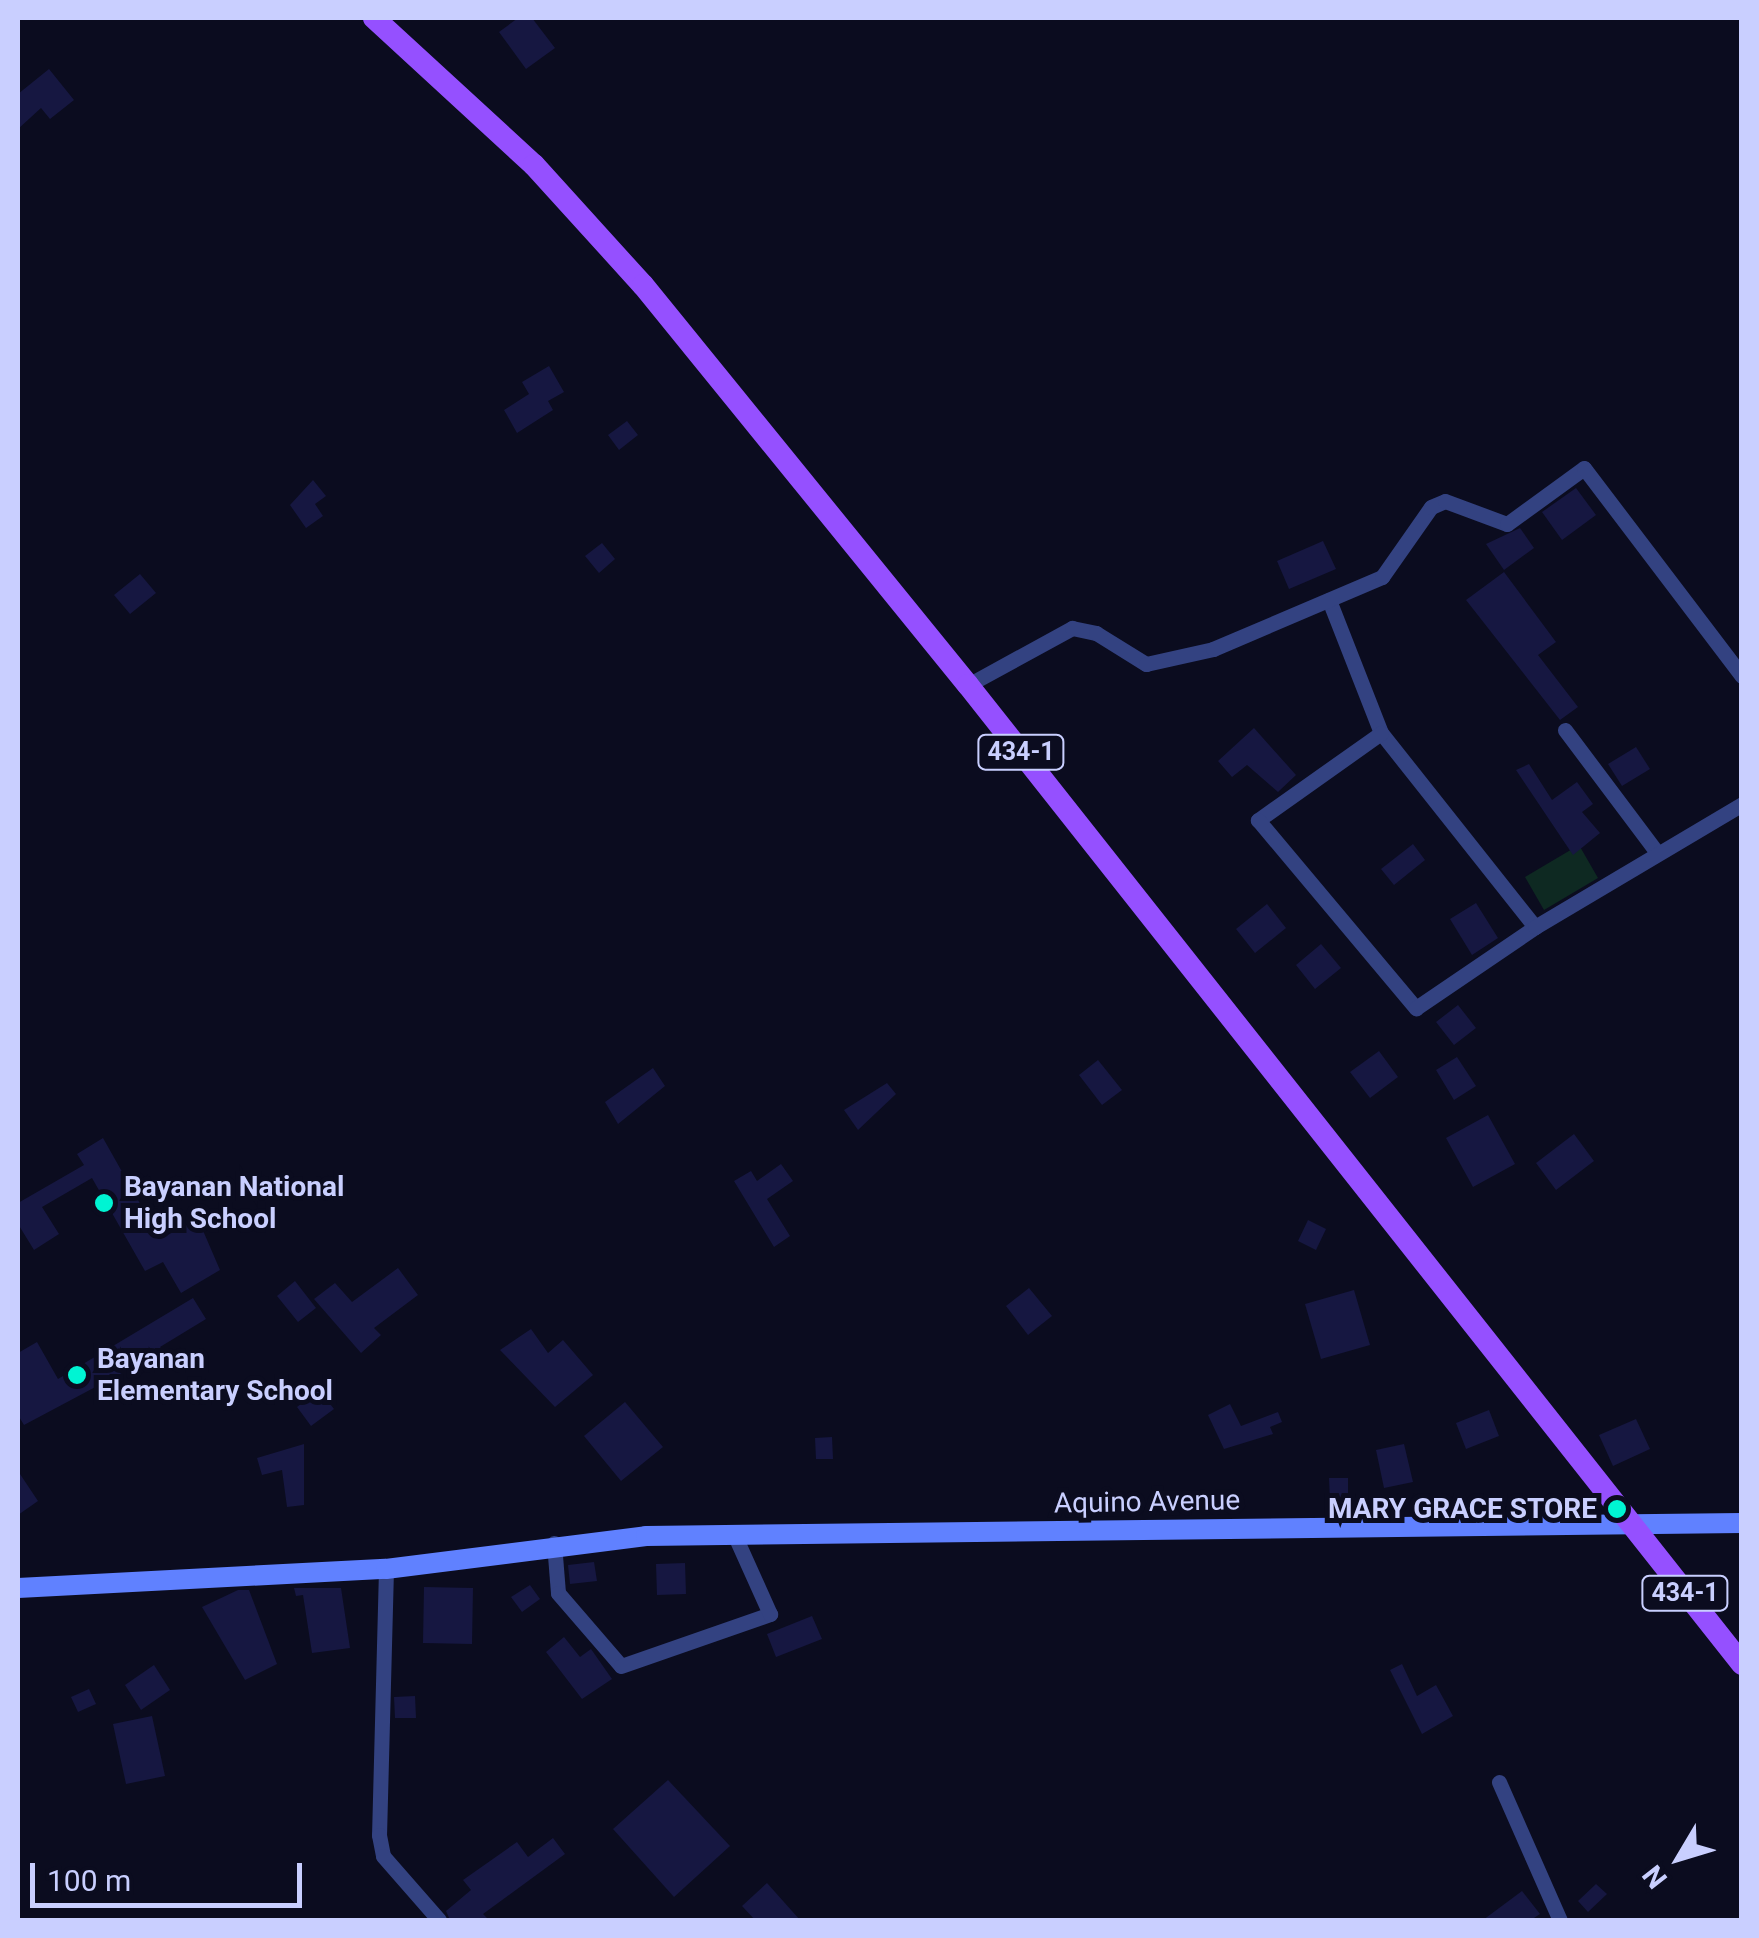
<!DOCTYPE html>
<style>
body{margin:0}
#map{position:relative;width:1759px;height:1938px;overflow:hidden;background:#0b0c1f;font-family:Roboto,sans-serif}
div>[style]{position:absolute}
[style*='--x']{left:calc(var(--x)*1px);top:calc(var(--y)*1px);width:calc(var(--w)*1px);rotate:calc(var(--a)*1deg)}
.green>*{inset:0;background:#0e2922}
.building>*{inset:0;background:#161741}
.street>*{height:15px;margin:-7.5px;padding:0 7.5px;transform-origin:7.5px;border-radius:7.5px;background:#334281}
.secondary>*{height:20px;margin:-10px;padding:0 10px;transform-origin:10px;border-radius:10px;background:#6081ff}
.primary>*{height:22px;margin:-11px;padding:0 11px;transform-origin:11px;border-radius:11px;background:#9550ff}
.dots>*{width:28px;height:28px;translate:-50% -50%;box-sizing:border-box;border:5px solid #0b0c1f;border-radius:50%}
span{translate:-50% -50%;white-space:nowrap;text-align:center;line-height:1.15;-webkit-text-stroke:10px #0b0c1f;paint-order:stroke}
.shield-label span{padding:2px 8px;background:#0b0c1f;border:2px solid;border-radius:8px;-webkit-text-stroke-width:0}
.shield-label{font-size:25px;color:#c9cfff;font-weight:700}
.poi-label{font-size:28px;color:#c9cfff;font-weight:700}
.left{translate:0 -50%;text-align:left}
.right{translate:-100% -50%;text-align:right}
.street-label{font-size:28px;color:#c9cfff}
.frame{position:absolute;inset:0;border:20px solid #c9cfff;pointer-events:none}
.north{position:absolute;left:1629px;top:1808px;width:100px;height:100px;-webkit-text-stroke:8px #0b0c1f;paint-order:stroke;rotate:232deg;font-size:28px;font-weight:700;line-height:40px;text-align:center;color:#c9cfff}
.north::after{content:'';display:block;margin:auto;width:35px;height:45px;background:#c9cfff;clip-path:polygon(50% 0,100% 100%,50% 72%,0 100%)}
.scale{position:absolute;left:30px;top:1863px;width:272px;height:45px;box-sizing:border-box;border:5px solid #c9cfff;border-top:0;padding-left:12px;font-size:30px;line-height:35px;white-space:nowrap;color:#c9cfff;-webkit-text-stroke:8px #0b0c1f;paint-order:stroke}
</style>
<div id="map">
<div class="green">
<div style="clip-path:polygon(1579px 845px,1598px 878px,1544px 910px,1525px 877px)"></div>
</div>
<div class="building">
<div style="clip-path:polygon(518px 18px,532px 18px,555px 48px,526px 69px,499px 32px)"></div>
<div style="clip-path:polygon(49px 69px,74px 100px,50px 119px,41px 108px,18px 129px,18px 94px)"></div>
<div style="clip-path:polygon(549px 366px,564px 392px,548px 401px,553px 410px,517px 433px,504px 410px,529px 394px,522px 382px)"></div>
<div style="clip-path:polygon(627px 421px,638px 435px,619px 450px,608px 435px)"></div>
<div style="clip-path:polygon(313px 480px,326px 496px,315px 504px,323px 516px,306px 528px,290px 505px)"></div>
<div style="clip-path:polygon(1576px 488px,1596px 515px,1562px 540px,1542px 512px)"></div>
<div style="clip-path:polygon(1520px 528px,1534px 548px,1504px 570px,1486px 544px)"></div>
<div style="clip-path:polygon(1323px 541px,1336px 569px,1289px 589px,1277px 561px)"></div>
<div style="clip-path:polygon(602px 543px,615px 559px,599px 573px,585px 556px)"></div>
<div style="clip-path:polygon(1504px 572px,1556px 642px,1538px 655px,1578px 707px,1560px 720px,1466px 600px)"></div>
<div style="clip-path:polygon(140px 574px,156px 593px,130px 614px,114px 595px)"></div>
<div style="clip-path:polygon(1254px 728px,1296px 775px,1278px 792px,1247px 765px,1232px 777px,1218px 761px)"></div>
<div style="clip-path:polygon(1636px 747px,1650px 769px,1622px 786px,1608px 764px)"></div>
<div style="clip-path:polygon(1529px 764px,1552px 800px,1577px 782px,1593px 804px,1582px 812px,1600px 833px,1573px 855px,1516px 770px)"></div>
<div style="clip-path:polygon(1413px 844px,1425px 860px,1394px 885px,1381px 869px)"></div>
<div style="clip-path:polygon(1476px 903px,1498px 938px,1472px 955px,1450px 919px)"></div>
<div style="clip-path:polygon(1267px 904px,1286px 928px,1255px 953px,1236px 929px)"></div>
<div style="clip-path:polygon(1321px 944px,1341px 968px,1315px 989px,1296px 965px)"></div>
<div style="clip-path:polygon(1458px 1005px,1476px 1028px,1454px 1045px,1436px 1022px)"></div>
<div style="clip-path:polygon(1379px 1051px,1398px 1077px,1370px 1098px,1350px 1072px)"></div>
<div style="clip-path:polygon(1457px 1057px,1476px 1086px,1454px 1100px,1436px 1070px)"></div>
<div style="clip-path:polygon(1098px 1060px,1122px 1090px,1102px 1105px,1079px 1075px)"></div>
<div style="clip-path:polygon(653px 1068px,665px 1086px,618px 1124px,605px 1102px)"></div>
<div style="clip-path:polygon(887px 1083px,896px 1094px,858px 1130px,844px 1110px)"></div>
<div style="clip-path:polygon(1488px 1115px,1515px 1164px,1473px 1187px,1446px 1138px)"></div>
<div style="clip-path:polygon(1574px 1134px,1594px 1161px,1556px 1190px,1536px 1163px)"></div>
<div style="clip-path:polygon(103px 1138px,160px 1239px,198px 1219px,220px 1270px,181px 1293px,163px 1262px,145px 1271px,92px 1178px,42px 1207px,59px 1234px,34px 1250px,18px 1224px,18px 1203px,84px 1165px,77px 1154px)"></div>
<div style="clip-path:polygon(781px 1164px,793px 1181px,767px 1199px,790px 1236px,774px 1247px,734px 1181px,751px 1171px,757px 1181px)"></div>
<div style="clip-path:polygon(1308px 1220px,1326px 1229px,1316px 1250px,1298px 1241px)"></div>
<div style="clip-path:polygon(398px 1268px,418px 1295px,374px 1328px,381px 1335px,361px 1353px,314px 1299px,335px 1283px,352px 1302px)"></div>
<div style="clip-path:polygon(295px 1281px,316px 1308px,298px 1322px,277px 1296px)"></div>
<div style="clip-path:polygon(1029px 1288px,1052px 1316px,1028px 1335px,1006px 1306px)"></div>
<div style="clip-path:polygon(1354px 1290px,1370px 1345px,1321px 1359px,1305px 1304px)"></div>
<div style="clip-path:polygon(193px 1298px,206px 1319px,160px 1347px,163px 1351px,24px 1425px,18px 1415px,18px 1353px,37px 1342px,58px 1379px)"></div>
<div style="clip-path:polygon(531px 1329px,548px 1353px,563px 1340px,593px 1375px,555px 1407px,500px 1350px)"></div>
<div style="clip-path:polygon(319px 1390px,334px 1409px,311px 1426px,297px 1407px)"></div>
<div style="clip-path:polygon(625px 1402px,663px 1447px,621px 1481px,584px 1436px)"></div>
<div style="clip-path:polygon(1230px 1404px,1241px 1426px,1278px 1412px,1282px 1422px,1270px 1427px,1273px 1434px,1224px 1449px,1208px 1415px)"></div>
<div style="clip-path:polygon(1489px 1410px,1499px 1436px,1466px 1449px,1456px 1423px)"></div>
<div style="clip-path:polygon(1636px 1419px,1650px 1449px,1613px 1466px,1599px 1435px)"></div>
<div style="clip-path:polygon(832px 1437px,833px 1459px,816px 1459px,815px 1438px)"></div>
<div style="clip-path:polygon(304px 1444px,304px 1505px,287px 1507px,282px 1470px,262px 1475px,257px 1458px)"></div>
<div style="clip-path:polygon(1404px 1444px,1413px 1482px,1384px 1488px,1376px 1450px)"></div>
<div style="clip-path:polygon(18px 1471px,38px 1501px,18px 1515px)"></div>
<div style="clip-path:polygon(1329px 1478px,1348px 1478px,1348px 1500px,1330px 1500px)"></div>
<div style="clip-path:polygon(594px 1562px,597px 1581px,570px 1584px,568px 1565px)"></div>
<div style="clip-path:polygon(685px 1563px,686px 1594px,657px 1595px,656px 1564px)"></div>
<div style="clip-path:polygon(530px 1585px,540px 1599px,522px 1612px,511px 1597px)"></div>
<div style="clip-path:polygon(424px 1587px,473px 1588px,472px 1644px,423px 1643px)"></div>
<div style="clip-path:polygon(294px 1588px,341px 1588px,350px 1648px,312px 1653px,303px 1595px,296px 1596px)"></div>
<div style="clip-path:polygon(238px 1590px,249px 1590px,277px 1664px,245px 1680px,202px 1607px)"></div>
<div style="clip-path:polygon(812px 1616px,822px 1639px,776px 1657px,767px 1634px)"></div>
<div style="clip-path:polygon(564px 1637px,580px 1657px,591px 1649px,612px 1679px,582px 1699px,546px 1652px)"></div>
<div style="clip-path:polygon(1402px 1664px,1417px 1696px,1436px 1685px,1453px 1716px,1422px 1734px,1390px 1670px)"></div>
<div style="clip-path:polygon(154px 1665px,170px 1690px,141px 1710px,125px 1685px)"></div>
<div style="clip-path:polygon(89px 1689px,96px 1704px,78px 1712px,71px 1697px)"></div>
<div style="clip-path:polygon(415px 1696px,416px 1718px,395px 1718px,394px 1697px)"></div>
<div style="clip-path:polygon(152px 1716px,165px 1776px,126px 1784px,113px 1724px)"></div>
<div style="clip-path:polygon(668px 1780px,730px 1846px,674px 1897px,613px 1829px)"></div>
<div style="clip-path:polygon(553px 1838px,565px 1854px,483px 1914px,489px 1920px,450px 1920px,446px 1911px,471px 1890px,463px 1880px,517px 1842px,528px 1857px)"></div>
<div style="clip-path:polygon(767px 1883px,800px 1920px,755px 1920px,742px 1906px)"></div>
<div style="clip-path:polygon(1596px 1884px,1607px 1894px,1588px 1912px,1578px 1901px)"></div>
<div style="clip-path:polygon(1522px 1891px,1540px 1914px,1531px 1920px,1483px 1920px)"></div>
</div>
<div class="street">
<div style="--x:1329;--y:600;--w:143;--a:68.6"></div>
<div style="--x:968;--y:685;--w:119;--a:-28.7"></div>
<div style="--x:1072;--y:628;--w:25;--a:12"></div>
<div style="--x:1096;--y:633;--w:59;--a:31.8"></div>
<div style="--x:1146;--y:664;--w:69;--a:-12.6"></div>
<div style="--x:1213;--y:649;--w:184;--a:-23.1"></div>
<div style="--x:1382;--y:577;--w:85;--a:-55"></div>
<div style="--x:1431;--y:507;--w:15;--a:-23"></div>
<div style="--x:1445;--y:501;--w:66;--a:20.4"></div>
<div style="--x:1507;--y:524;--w:95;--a:-36"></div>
<div style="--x:1584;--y:468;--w:261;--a:52.8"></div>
<div style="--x:1565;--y:730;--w:151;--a:53.1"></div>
<div style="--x:1535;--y:927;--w:248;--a:-128.4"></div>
<div style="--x:1381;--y:733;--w:151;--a:144.7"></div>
<div style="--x:1258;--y:820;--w:246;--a:50"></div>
<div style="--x:1416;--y:1008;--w:144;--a:-34.2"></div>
<div style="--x:1535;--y:927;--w:241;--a:-30.7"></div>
<div style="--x:554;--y:1543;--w:50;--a:85.4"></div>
<div style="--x:558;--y:1593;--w:96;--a:49.2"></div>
<div style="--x:621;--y:1666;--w:158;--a:-19.2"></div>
<div style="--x:770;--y:1614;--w:85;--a:-114.2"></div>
<div style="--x:386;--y:1569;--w:266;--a:91.5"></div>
<div style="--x:379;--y:1835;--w:21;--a:79"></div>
<div style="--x:383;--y:1856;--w:85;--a:48.8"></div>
<div style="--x:1499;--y:1782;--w:151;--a:66.2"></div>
</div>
<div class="secondary">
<div style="--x:18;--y:1588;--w:368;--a:-3"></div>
<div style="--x:386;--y:1569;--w:262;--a:-7.2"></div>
<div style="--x:646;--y:1536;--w:1096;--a:-0.68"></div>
</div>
<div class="primary">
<div style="--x:374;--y:18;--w:217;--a:42.6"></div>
<div style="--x:534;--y:165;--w:162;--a:47.8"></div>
<div style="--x:643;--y:285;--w:515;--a:50.91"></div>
<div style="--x:968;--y:685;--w:1248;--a:51.67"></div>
</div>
<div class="dots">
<div style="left:104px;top:1203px;background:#00f4d3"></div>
<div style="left:77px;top:1375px;background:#00f4d3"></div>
<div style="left:1617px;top:1509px;background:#00f4d3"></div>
</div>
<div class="shield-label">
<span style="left:1021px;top:752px">434-1</span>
<span style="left:1685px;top:1593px">434-1</span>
</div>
<div class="poi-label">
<span class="left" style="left:124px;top:1203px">Bayanan National<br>High School</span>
<span class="left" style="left:97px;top:1375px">Bayanan<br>Elementary School</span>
<span class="right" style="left:1597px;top:1509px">MARY GRACE STORE</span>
</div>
<div class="street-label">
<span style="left:1147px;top:1502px;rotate:-1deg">Aquino Avenue</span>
</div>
<div class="frame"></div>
<div class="north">N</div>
<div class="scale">100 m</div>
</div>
